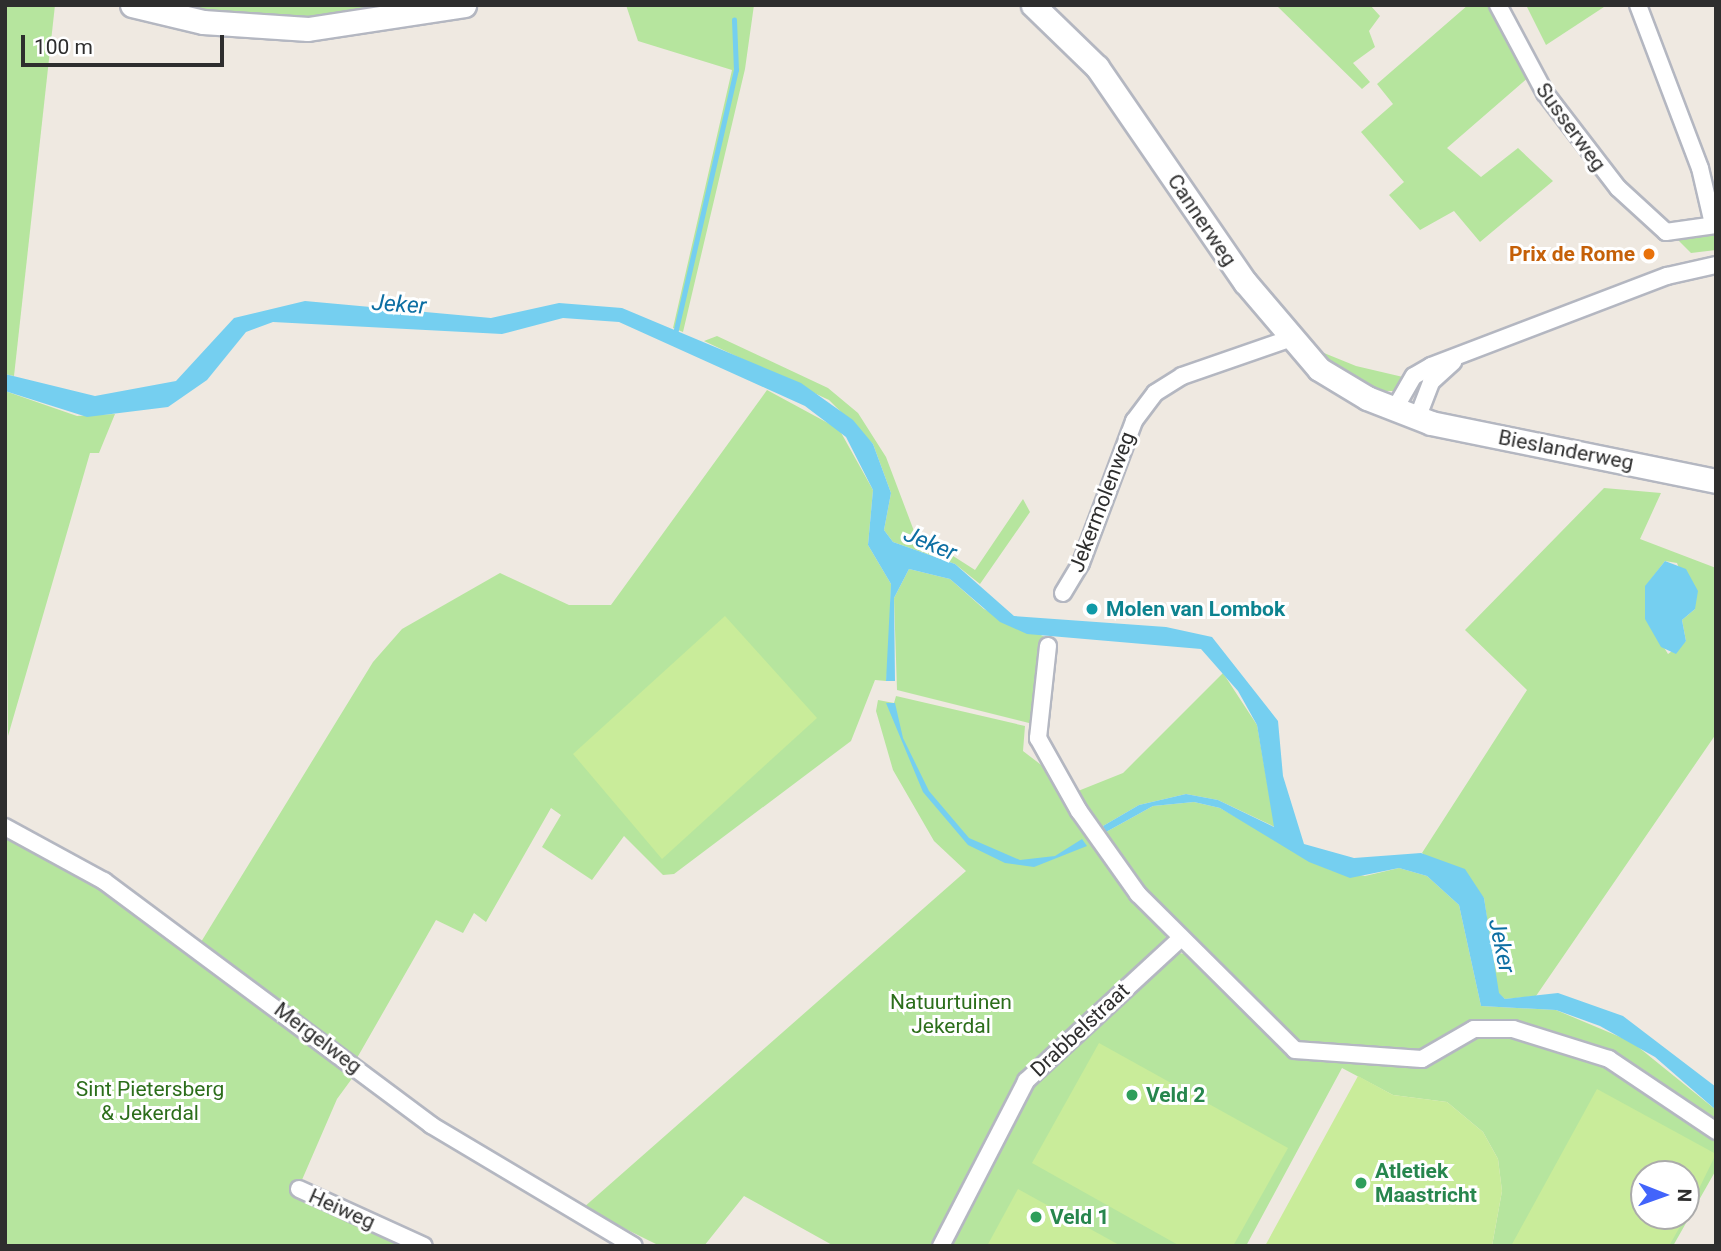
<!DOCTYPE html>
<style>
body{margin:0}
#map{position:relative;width:1721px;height:1251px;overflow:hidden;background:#efe9e1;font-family:Roboto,sans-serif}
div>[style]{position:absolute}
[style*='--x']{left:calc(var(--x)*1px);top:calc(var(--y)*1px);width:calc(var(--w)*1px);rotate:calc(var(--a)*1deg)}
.green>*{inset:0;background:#b6e59e}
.pitch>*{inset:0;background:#c9ec9a}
.water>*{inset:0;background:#75cff0}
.stream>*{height:4.5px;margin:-2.25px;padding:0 2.25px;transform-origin:2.25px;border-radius:2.25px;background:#75cff0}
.roads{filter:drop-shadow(2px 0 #b4b7c1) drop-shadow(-2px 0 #b4b7c1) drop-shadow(0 2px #b4b7c1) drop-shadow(0 -2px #b4b7c1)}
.street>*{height:16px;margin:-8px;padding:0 8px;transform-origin:8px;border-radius:8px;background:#fff}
.secondary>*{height:23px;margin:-11.5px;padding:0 11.5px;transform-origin:11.5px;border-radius:11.5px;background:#fff}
.dots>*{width:19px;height:19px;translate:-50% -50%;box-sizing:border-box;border:4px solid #fff;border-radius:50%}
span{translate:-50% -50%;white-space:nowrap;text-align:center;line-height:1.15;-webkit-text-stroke:6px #fff;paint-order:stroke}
.street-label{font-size:21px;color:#2e2e2e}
.food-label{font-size:21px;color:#c56008;font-weight:700}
.right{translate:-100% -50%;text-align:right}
.culture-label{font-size:21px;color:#0d838f;font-weight:700}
.left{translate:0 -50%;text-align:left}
.park-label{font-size:21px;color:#2c6e1b}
.leisure-label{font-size:21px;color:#27864d;font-weight:700}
.water-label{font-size:23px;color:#0d6fa3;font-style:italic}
.frame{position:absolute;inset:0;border:7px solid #2e2e2e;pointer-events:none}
.north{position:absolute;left:1630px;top:1160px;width:70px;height:70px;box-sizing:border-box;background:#fff;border:2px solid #ababab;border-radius:50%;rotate:91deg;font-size:19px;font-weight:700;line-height:28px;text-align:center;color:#2e2e2e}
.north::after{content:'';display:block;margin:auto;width:24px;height:32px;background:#4264fb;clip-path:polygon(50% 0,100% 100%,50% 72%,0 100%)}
.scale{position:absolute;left:21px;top:35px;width:203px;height:32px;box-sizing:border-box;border:4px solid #2e2e2e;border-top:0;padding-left:9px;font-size:21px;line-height:24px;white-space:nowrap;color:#2e2e2e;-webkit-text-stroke:5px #fff;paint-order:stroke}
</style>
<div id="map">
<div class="green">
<div style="clip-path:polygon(5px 5px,55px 5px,14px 376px,5px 374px)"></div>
<div style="clip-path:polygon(147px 5px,447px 5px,291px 22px)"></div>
<div style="clip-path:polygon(626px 5px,754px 5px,745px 69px,683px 332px,673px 328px,732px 70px,638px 41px)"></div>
<div style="clip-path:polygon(1370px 5px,1380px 16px,1369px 31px,1375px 47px,1353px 63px,1370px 82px,1362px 89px,1277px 6px)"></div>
<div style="clip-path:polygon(1468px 5px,1495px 5px,1530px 76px,1447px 148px,1481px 177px,1518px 148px,1553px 181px,1480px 242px,1454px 211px,1420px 230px,1389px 195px,1404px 182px,1361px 132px,1393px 104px,1377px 84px)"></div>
<div style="clip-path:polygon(1526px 5px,1607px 5px,1546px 45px)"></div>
<div style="clip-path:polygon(1716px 230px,1716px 250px,1691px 253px,1677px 239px)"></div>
<div style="clip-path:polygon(717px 336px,828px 388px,858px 413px,886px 457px,914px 531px,975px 570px,1023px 499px,1030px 512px,980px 584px,955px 564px,893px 542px,884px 530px,891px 493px,873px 444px,829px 400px,704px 341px)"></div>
<div style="clip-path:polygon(1324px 353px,1356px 366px,1403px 377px,1393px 391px,1377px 391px,1321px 358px)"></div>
<div style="clip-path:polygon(767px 390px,839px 429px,873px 490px,868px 545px,891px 584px,889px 657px,886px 681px,875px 680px,851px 741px,674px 874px,663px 875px,624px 836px,592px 880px,542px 847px,561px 815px,551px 808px,486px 922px,474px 913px,463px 933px,436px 920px,357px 1058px,201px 942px,373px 662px,402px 629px,500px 573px,569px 605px,611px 605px)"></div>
<div style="clip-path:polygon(5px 391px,77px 416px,115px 414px,99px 453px,90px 453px,8px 736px)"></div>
<div style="clip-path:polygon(evenodd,1604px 488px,1661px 493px,1640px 539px,1716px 568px,1716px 734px,1536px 996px,1505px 999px,1498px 993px,1484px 898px,1422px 853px,1527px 690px,1465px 630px,1604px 488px,1665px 561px,1677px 563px,1695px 609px,1682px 620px,1686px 641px,1668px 654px,1645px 616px,1645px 587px,1665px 561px)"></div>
<div style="clip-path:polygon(909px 569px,950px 579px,984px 609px,1045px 637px,1033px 724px,897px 690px,894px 598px)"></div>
<div style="clip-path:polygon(1223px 673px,1257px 725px,1275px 827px,1218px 800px,1186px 794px,1139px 805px,1103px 826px,1106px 832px,1153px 806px,1194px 802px,1220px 808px,1330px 870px,1365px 876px,1399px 868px,1427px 876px,1459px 905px,1481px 1006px,1556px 1010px,1632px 1042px,1716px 1110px,1716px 1127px,1624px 1062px,1507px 1023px,1426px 1054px,1303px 1049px,1126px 875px,1073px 793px,1123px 773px)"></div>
<div style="clip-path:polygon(896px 696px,1025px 726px,1023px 751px,1053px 774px,1168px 940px,1038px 1059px,937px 1246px,834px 1246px,744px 1196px,704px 1246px,660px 1246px,583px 1208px,966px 871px,934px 841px,893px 770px,876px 711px,878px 700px,894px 703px)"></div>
<div style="clip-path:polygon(5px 834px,90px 881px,356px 1073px,337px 1099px,295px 1196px,404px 1246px,5px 1246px)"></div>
<div style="clip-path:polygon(evenodd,1174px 952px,1190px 955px,1304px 1058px,1417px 1063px,1469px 1035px,1495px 1029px,1603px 1060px,1716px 1135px,1716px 1170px,1673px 1246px,1492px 1246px,1502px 1191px,1498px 1159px,1483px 1132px,1447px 1102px,1393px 1095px,1342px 1068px,1246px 1246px,945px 1246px,1030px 1084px,1174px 952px,1644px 1174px,1686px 1174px,1686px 1216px,1644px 1216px,1644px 1174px)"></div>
</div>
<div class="pitch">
<div style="clip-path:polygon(725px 616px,817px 718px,662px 859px,573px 754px)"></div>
<div style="clip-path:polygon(1099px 1043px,1288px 1148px,1233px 1246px,1180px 1246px,1032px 1163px)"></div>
<div style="clip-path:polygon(1358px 1076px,1393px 1095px,1447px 1102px,1483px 1132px,1498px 1159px,1502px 1191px,1492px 1246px,1265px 1246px)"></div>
<div style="clip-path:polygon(1597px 1089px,1716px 1154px,1686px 1215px,1686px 1174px,1644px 1174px,1644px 1216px,1686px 1216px,1669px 1246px,1511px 1246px)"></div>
<div style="clip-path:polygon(1018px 1189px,1121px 1246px,987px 1246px)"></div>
</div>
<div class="water">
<div style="clip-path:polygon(305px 301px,491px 318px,559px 303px,622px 308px,801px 383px,853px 420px,873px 444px,891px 493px,884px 530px,893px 542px,955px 564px,1014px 616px,1166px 627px,1212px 637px,1278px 721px,1283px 776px,1304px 844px,1354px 858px,1421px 853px,1465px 869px,1484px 898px,1499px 993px,1505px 999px,1558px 993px,1623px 1016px,1716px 1087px,1716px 1110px,1655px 1057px,1600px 1026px,1556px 1010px,1481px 1006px,1459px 905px,1427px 876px,1399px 868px,1350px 878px,1309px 862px,1220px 808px,1194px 802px,1153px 806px,1106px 832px,1103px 826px,1139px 805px,1186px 794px,1218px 800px,1274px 827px,1257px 725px,1238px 691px,1201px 649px,1027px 634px,1000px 622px,950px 579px,909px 569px,894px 598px,895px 681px,886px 681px,891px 584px,868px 545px,873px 490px,846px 437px,805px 406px,619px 322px,563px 318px,502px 334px,273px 322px,246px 332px,207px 380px,168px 407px,87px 417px,5px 391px,5px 374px,95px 396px,176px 381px,234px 318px)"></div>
<div style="clip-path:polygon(1665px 561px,1686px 569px,1698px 591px,1695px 609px,1682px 620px,1686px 641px,1676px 654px,1661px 647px,1645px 619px,1645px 586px)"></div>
<div style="clip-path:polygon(886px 703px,895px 703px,903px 738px,929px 791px,969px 838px,1020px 860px,1055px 856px,1082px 839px,1087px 846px,1034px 867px,1005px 863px,968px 845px,923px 792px)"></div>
</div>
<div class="stream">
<div style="--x:675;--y:334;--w:271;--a:-77"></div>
<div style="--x:736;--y:70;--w:50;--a:-92.3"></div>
</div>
<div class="roads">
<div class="street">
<div style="--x:1498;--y:5;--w:100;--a:61.9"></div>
<div style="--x:1545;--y:93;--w:120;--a:52.5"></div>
<div style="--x:1618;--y:188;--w:65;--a:42.5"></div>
<div style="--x:1666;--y:232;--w:50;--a:-8"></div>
<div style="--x:1638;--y:5;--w:174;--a:69.2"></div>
<div style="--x:1700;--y:168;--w:57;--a:76.9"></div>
<div style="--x:1394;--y:410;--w:39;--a:-60"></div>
<div style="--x:1414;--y:376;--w:20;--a:-30"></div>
<div style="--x:1431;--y:366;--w:253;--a:-20.9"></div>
<div style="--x:1667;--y:276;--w:50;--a:-12.7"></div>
<div style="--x:1417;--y:419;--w:40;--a:-69"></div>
<div style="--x:1431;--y:382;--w:30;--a:-42"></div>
<div style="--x:1063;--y:593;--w:35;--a:-59"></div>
<div style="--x:1081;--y:563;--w:152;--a:-69.5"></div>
<div style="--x:1134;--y:421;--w:35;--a:-53"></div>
<div style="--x:1155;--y:393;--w:32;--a:-32"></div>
<div style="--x:1182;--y:376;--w:113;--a:-19.1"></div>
<div style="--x:1048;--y:646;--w:93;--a:96.2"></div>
<div style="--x:1038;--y:738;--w:84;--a:60.7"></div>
<div style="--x:1079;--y:811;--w:102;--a:54.6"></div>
<div style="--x:1138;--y:894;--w:221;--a:44.8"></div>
<div style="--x:1295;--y:1050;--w:127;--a:4.1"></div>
<div style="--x:1422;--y:1059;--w:60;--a:-30"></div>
<div style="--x:1474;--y:1029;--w:39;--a:0"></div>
<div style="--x:1513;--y:1029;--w:101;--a:17.4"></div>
<div style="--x:1609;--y:1059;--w:129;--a:33.9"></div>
<div style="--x:5;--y:827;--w:113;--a:28.6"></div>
<div style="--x:104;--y:881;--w:408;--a:36.7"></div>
<div style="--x:431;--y:1125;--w:236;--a:30.8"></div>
<div style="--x:299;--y:1189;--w:137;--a:24.5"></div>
<div style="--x:941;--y:1246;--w:186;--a:-62.7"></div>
<div style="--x:1026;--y:1081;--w:208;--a:-42.7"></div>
</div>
<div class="secondary">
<div style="--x:132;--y:5;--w:73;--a:13.5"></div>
<div style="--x:203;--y:22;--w:105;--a:3.8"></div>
<div style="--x:308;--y:29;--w:158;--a:-8.7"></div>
<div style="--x:1033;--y:5;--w:89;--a:44.1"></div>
<div style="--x:1097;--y:67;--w:261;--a:55.5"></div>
<div style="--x:1245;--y:282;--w:114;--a:49.6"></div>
<div style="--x:1319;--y:369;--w:56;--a:31.1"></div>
<div style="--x:1367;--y:398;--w:69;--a:21.3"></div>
<div style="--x:1431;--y:423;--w:291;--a:11.5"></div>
</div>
</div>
<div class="dots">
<div style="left:1649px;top:254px;background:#e8710a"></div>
<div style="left:1092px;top:609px;background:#0f9aa8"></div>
<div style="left:1132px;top:1095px;background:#2e9e5b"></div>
<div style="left:1361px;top:1183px;background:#2e9e5b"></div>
<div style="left:1036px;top:1217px;background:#2e9e5b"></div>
</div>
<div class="street-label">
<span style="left:1571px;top:127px;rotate:54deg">Susserweg</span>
<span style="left:1202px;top:220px;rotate:56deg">Cannerweg</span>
<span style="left:1566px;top:450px;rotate:11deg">Bieslanderweg</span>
<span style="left:1102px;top:502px;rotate:-69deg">Jekermolenweg</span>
<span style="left:1080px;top:1030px;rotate:-43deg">Drabbelstraat</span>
<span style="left:318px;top:1038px;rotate:37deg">Mergelweg</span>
<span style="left:342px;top:1209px;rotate:24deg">Heiweg</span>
</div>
<div class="food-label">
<span class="right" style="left:1635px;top:254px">Prix de Rome</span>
</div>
<div class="culture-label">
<span class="left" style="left:1106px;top:609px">Molen van Lombok</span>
</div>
<div class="park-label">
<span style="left:951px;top:1014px">Natuurtuinen<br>Jekerdal</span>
<span style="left:150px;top:1101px">Sint Pietersberg<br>&amp; Jekerdal</span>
</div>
<div class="leisure-label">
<span class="left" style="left:1146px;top:1095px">Veld 2</span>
<span class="left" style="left:1375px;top:1183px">Atletiek<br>Maastricht</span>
<span class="left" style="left:1050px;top:1217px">Veld 1</span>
</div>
<div class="water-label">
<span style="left:399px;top:305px;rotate:4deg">Jeker</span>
<span style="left:930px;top:544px;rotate:23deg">Jeker</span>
<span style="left:1501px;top:946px;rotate:78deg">Jeker</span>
</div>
<div class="frame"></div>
<div class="north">N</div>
<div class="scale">100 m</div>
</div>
